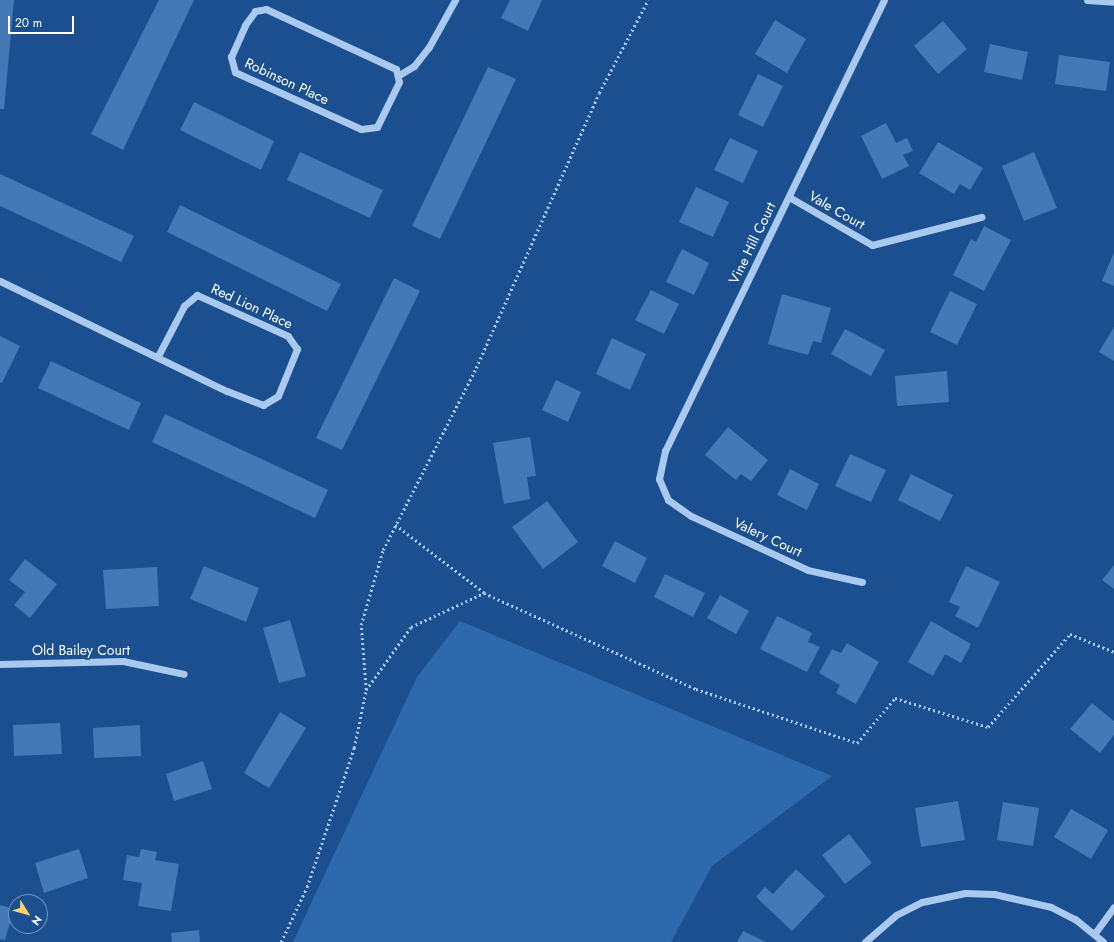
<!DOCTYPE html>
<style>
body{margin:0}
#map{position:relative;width:1114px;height:942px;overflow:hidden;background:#1b4f8f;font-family:Jost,sans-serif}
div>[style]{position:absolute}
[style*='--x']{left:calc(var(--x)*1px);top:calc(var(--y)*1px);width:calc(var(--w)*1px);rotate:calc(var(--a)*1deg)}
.green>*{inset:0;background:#2e69ad}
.building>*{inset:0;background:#4478b7}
.path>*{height:2.5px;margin-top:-1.25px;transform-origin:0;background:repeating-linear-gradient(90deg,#a9c9ee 0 2px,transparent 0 5px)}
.minor>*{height:7px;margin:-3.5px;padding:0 3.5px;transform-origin:3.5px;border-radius:3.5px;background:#a9c9ee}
span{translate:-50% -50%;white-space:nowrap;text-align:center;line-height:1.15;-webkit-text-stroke:3.5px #1b4f8f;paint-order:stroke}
.street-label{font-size:14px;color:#fff}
.north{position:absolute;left:8px;top:894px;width:40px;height:40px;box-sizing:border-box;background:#1b4f8f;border:1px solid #7695bc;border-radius:50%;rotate:127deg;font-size:11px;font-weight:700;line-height:16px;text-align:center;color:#fff}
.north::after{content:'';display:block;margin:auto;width:14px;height:18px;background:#ffd166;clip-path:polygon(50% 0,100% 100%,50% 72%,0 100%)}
.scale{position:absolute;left:8px;top:16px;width:66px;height:18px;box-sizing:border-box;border:2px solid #fff;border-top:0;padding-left:5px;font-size:12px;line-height:14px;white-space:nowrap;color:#fff;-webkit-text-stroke:3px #1b4f8f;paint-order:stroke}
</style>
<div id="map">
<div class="green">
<div style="clip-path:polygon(460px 621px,832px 776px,712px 866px,671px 942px,293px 942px,417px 677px)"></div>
</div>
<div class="building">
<div style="clip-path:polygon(0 0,14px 0,4px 109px,0 109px)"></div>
<div style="clip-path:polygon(159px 0,194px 0,123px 150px,91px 134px)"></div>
<div style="clip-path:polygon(510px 0,542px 0,528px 31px,501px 18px)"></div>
<div style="clip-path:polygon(775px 20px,806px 39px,787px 73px,755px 54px)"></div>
<div style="clip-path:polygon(943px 21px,967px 49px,938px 74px,914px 46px)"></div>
<div style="clip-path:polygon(990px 44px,1028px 52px,1022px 80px,984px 72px)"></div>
<div style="clip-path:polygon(1059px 55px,1110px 62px,1106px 91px,1055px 84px)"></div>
<div style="clip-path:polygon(488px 67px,516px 79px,440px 239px,412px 226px)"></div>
<div style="clip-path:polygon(758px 74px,783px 86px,763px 127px,738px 115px)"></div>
<div style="clip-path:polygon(194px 102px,274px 141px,261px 170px,180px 130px)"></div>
<div style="clip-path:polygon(886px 123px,896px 143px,907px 138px,913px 151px,903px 155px,909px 166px,882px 179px,861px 136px)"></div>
<div style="clip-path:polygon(730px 138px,758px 151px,743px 183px,714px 170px)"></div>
<div style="clip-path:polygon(938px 142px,983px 168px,970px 190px,960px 184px,954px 194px,919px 173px)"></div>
<div style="clip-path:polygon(300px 152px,383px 190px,370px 218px,287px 180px)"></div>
<div style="clip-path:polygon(1034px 152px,1057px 208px,1024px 221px,1002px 166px)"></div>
<div style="clip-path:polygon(0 174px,134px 236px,121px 262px,0 206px)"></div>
<div style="clip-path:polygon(696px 187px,729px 202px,713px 237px,679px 222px)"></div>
<div style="clip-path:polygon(180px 205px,341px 284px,327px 311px,167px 232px)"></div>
<div style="clip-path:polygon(984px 226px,1011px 240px,984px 291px,953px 275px,971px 239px,976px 242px)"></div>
<div style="clip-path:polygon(682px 249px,709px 263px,694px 295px,666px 282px)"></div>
<div style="clip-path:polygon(1114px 252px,1114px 286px,1102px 281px)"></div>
<div style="clip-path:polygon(394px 278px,420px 291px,342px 450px,316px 438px)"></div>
<div style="clip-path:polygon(651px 290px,679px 304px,664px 334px,635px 320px)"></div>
<div style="clip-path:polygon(950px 291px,977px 304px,957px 345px,930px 332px)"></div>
<div style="clip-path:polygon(782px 294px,831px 308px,821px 343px,813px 341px,808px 355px,768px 344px)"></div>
<div style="clip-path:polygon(1114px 327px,1114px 361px,1099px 352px)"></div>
<div style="clip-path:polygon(845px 329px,885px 350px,871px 376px,831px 354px)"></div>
<div style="clip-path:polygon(0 336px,20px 346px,2px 383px,0 382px)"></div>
<div style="clip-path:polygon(612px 338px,646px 354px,630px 390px,596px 374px)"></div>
<div style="clip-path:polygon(51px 361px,141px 403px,129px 430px,38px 388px)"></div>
<div style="clip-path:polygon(947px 371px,949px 402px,897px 406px,895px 376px)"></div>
<div style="clip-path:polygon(556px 380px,581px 392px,568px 422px,542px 410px)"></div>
<div style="clip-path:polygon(165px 414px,328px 490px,315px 518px,152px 442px)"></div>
<div style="clip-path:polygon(728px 427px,768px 460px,751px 481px,741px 474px,736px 480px,705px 455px)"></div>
<div style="clip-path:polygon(530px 437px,536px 476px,527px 477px,530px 499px,504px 504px,493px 443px)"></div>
<div style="clip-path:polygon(850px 454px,886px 470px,871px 502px,835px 486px)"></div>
<div style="clip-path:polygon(790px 469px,819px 484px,807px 510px,777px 495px)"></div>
<div style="clip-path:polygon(911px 474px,953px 495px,940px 521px,898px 500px)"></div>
<div style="clip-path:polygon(547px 501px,578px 542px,543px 569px,512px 527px)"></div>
<div style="clip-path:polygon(615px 541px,647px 558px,635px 583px,602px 566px)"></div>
<div style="clip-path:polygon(25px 559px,57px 584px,30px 618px,14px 605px,25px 592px,9px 580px)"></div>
<div style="clip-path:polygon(1114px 565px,1114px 589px,1102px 580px)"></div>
<div style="clip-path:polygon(204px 566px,259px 588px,246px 622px,190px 599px)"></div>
<div style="clip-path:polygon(966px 566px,1000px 582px,978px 628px,955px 616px,960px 607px,949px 602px)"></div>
<div style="clip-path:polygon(157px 567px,159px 606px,106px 609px,103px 570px)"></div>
<div style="clip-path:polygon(665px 574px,705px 593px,693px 617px,654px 597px)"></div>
<div style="clip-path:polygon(720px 595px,749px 611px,736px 634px,707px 618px)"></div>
<div style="clip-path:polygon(777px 616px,812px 633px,808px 642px,820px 647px,807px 672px,760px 649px)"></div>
<div style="clip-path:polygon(290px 620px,306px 676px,279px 683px,263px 628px)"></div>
<div style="clip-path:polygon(931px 621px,971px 644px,961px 663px,945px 654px,933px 676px,908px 662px)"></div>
<div style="clip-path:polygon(847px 643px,879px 662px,856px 704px,836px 693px,840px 685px,819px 673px,832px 649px,841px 653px)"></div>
<div style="clip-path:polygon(1092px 703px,1114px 721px,1114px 735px,1100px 753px,1070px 729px)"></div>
<div style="clip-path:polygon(280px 712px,306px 728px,269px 788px,244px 773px)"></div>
<div style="clip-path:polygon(60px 723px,62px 754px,14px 756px,13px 725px)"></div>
<div style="clip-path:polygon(140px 725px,141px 756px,94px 758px,93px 728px)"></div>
<div style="clip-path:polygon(203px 761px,212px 789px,174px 801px,166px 774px)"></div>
<div style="clip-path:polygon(958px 801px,965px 840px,921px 847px,915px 808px)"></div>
<div style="clip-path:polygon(1003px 802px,1039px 808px,1033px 846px,997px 840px)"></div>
<div style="clip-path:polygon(1071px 809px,1108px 830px,1091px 859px,1054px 837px)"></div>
<div style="clip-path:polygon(849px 834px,872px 863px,845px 884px,822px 855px)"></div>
<div style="clip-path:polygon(79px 849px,88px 878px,44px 893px,35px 863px)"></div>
<div style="clip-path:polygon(141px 849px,157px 852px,155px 860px,179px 864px,171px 911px,138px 906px,142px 883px,123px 880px,127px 855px,139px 857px)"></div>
<div style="clip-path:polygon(796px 869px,825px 896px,792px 931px,756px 897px,765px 887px,773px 894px)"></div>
<div style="clip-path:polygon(0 905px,14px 909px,5px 940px,0 939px)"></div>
<div style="clip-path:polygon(199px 930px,200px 942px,172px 942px,171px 933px)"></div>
<div style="clip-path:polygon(743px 931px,766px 942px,737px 942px)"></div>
</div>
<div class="path">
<div style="--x:484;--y:593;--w:233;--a:24.4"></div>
<div style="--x:696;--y:689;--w:170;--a:18.5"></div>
<div style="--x:857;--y:743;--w:59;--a:-49.8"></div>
<div style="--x:895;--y:698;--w:97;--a:17.3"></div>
<div style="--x:988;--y:727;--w:124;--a:-48.6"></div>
<div style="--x:1070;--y:634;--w:48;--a:22.2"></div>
<div style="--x:366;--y:690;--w:77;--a:-54.5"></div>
<div style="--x:411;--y:627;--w:81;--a:-25"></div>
<div style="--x:484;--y:593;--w:112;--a:-142.6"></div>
<div style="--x:281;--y:942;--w:61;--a:-64.7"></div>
<div style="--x:307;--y:887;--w:147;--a:-71.3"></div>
<div style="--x:354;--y:748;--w:59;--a:-78.3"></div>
<div style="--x:366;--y:690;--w:65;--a:-94.4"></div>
<div style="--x:361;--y:625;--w:78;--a:-73.7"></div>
<div style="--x:383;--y:550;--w:204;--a:-62.9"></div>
<div style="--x:476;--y:368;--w:301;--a:-65.9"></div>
<div style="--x:599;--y:93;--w:105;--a:-62.2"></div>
</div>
<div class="minor">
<div style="--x:1087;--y:0;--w:27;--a:4"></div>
<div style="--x:266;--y:9;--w:143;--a:24.8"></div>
<div style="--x:396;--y:69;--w:13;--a:77"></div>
<div style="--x:399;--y:82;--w:50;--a:116.1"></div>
<div style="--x:377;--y:127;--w:16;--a:173"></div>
<div style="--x:361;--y:129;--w:138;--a:-155.7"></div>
<div style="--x:235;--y:72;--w:16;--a:-105"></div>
<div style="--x:231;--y:57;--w:35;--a:-66"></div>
<div style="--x:245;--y:25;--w:17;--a:-54"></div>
<div style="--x:255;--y:11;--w:11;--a:-10"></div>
<div style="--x:399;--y:75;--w:17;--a:-31"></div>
<div style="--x:414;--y:66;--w:24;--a:-52"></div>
<div style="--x:429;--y:47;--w:54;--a:-61"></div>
<div style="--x:789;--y:197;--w:96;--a:30"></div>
<div style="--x:872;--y:245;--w:113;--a:-14.4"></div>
<div style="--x:0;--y:281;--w:252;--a:25.9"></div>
<div style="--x:227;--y:391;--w:39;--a:21"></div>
<div style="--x:263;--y:405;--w:17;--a:-31"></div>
<div style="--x:278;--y:396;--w:51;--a:-68"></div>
<div style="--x:297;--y:349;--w:16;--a:-125"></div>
<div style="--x:288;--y:336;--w:100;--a:-155.7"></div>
<div style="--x:197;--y:295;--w:17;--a:140"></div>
<div style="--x:184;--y:306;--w:56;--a:117.5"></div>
<div style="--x:862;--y:582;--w:55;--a:-167.5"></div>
<div style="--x:808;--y:570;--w:129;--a:-155.2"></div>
<div style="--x:691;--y:516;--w:28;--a:-145"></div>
<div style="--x:668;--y:500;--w:23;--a:-113"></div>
<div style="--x:659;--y:479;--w:29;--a:-78"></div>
<div style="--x:665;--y:451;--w:501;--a:-64.1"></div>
<div style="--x:0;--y:664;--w:123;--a:-1.4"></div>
<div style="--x:123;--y:661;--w:62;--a:12"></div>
<div style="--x:1095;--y:933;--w:32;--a:-54"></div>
<div style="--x:865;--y:942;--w:41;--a:-41.1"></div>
<div style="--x:896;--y:915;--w:29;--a:-27"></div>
<div style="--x:922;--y:902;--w:44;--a:-11.8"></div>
<div style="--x:965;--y:893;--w:29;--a:2"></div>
<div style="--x:994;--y:894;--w:58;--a:12.8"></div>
<div style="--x:1051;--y:907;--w:27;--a:27"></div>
<div style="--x:1075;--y:919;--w:36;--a:39"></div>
</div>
<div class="street-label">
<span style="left:287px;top:81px;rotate:25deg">Robinson Place</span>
<span style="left:837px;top:210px;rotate:30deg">Vale Court</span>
<span style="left:752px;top:243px;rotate:-64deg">Vine Hill Court</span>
<span style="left:252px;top:306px;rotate:25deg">Red Lion Place</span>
<span style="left:768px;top:537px;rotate:25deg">Valery Court</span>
<span style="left:81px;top:650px">Old Bailey Court</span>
</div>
<div class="north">N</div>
<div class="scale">20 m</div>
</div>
